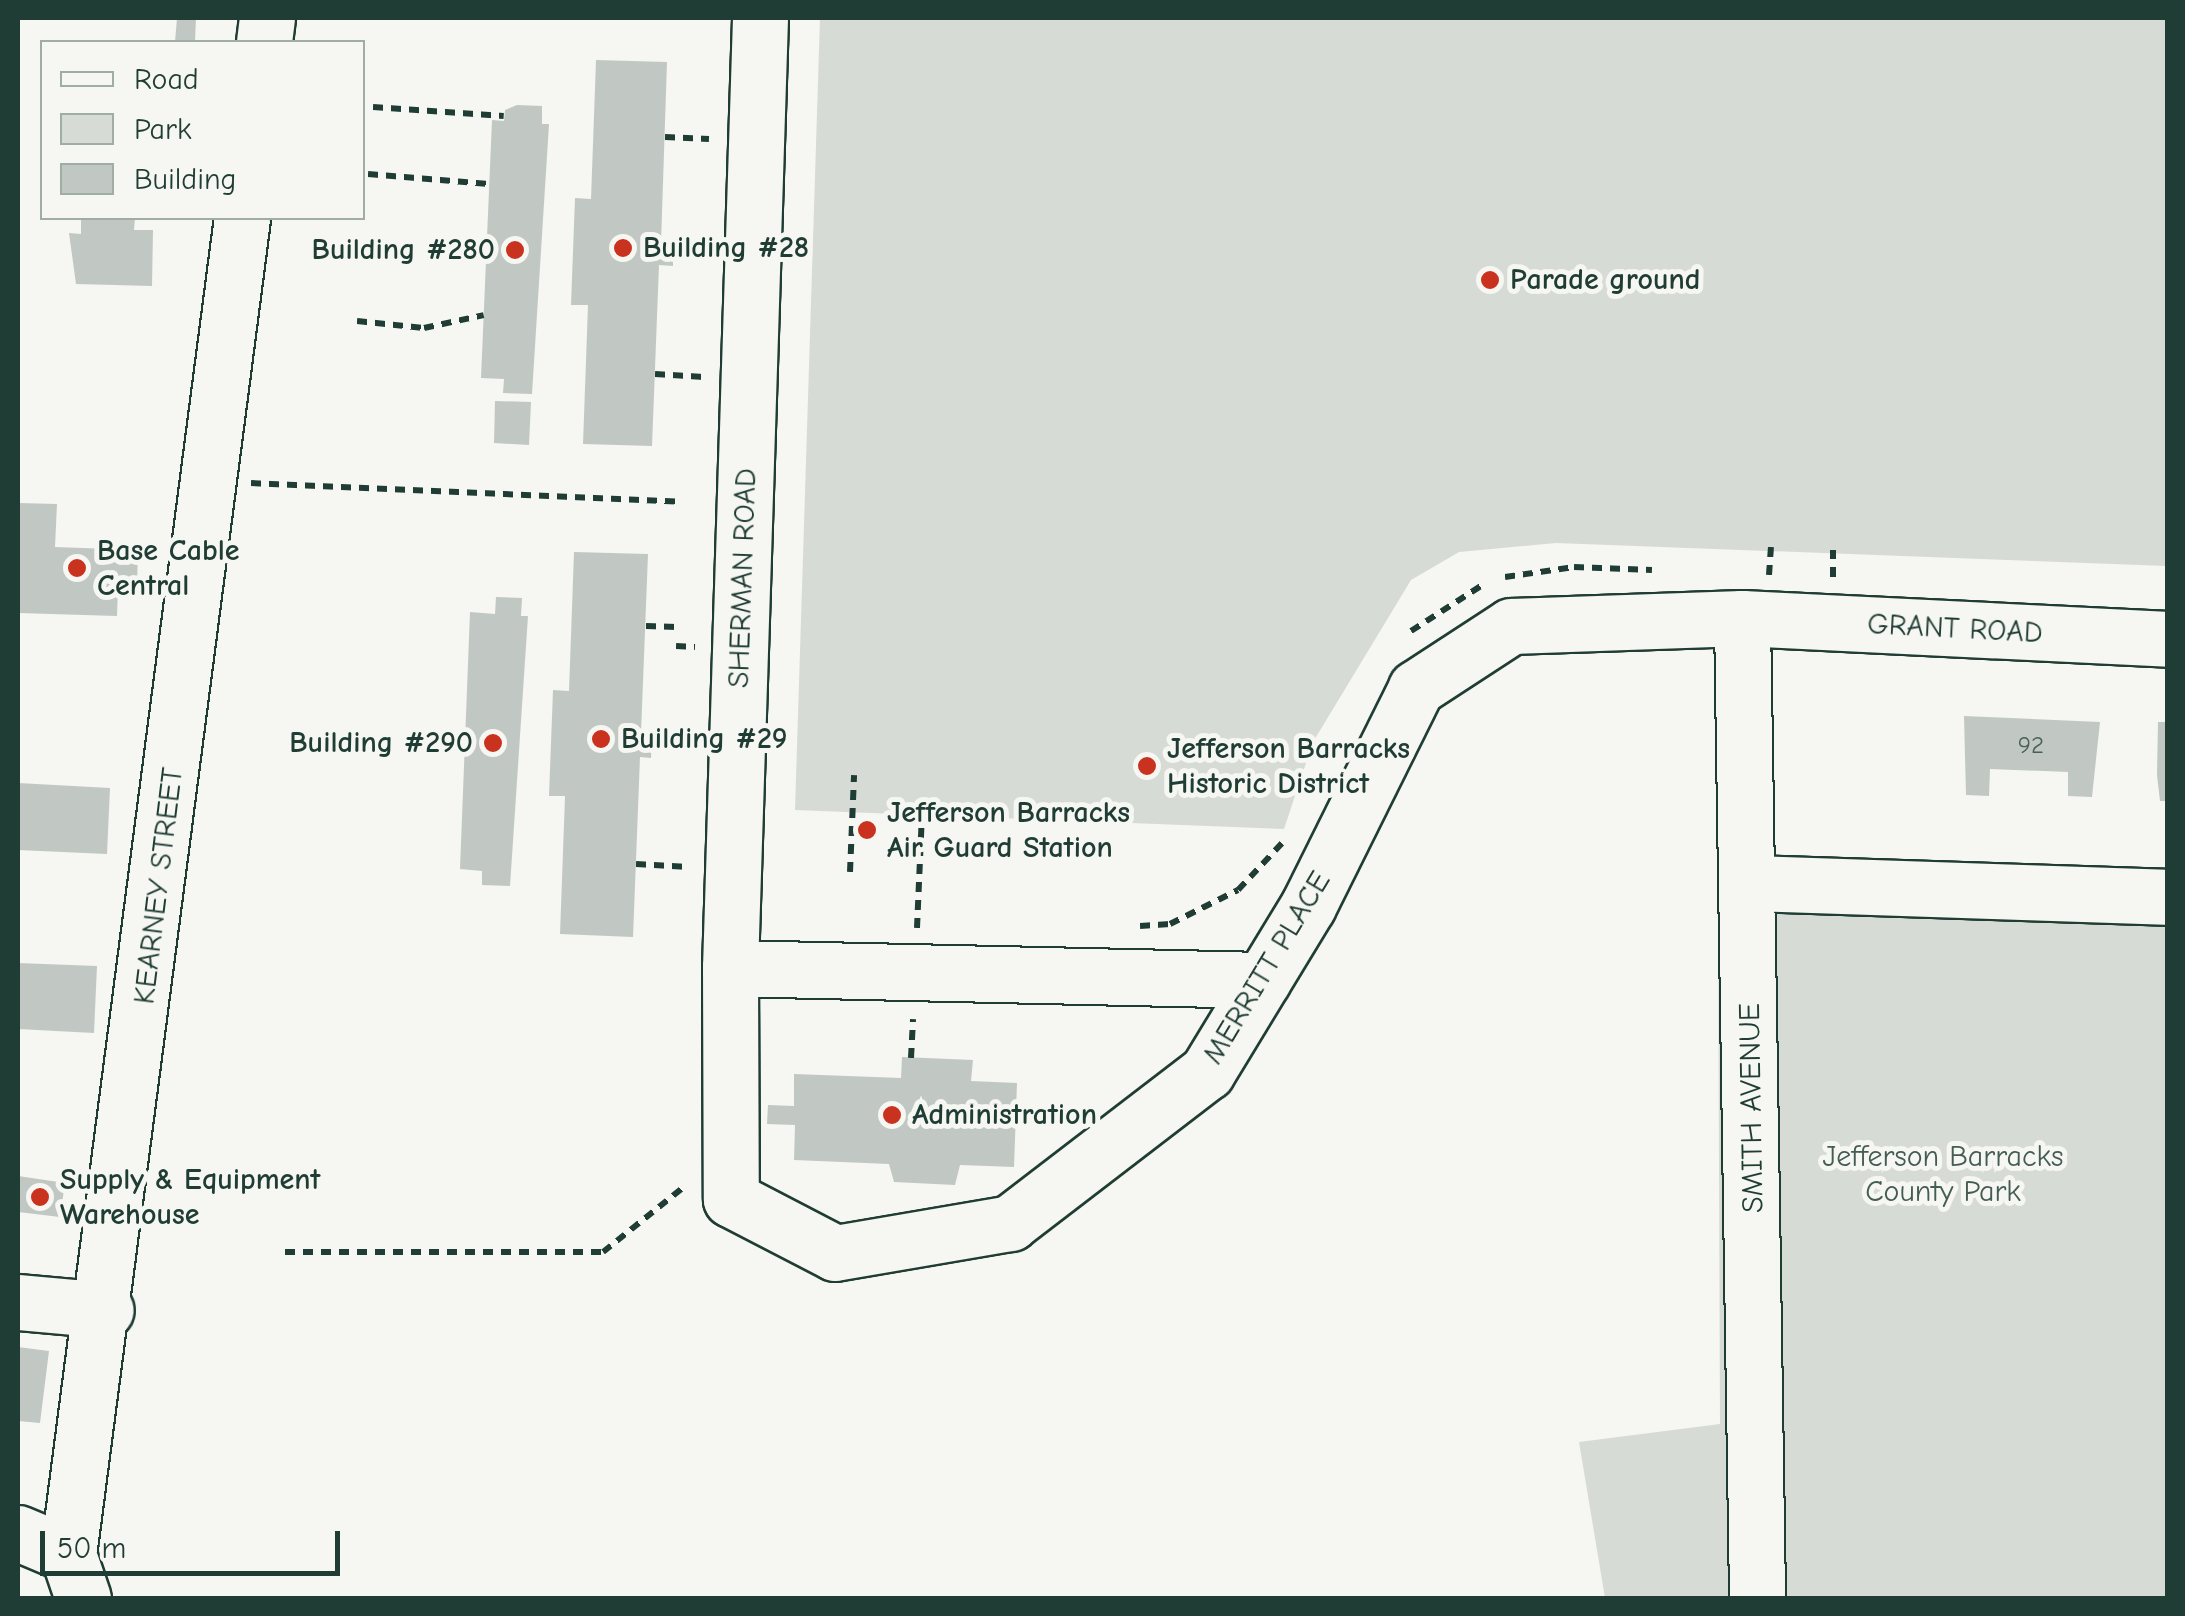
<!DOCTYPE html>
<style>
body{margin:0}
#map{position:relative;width:2185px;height:1616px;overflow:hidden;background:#f6f6f2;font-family:"Comic Neue",sans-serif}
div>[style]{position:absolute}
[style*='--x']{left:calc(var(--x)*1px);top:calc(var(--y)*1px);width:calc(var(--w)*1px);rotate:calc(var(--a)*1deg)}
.green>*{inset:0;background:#d6dbd6}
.building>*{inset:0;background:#c1c8c3}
.path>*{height:6px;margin-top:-3px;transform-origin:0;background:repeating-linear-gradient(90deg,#1f3d34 0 10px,transparent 0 18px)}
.roads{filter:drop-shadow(2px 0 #1f3d34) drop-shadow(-2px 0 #1f3d34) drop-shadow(0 2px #1f3d34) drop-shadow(0 -2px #1f3d34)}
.minor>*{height:55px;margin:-27.5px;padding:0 27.5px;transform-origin:27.5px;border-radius:27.5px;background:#f6f6f2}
.dots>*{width:28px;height:28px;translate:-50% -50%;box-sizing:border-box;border:5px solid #f6f6f2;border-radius:50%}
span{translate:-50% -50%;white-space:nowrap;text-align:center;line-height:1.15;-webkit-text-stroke:10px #f6f6f2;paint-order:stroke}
.number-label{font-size:25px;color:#486058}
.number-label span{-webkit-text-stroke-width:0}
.poi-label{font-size:30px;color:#1f3d34;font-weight:700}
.left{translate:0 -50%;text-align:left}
.right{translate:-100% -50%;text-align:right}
.street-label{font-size:30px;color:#1f3d34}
.park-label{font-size:30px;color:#445d54}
.frame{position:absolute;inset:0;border:20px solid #1f3d34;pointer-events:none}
.legend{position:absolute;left:40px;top:40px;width:325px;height:180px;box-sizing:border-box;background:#f6f6f2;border:2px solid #a0aca6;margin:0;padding:12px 18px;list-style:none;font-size:30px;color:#1f3d34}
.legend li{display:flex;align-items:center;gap:20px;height:50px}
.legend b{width:50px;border:2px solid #a0aca6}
.scale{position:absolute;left:40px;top:1531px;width:300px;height:45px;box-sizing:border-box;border:5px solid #1f3d34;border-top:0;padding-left:12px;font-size:30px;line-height:35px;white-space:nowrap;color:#1f3d34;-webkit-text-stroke:8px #f6f6f2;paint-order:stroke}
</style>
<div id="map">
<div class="green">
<div style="clip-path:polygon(820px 18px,2167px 18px,2167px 566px,1556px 543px,1459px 552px,1411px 580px,1313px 742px,1284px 829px,795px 810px)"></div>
<div style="clip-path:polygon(1718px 911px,2167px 924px,2167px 1598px,1605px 1598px,1579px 1442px,1720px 1424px)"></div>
</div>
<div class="building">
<div style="clip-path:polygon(177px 18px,196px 18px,195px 42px,175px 42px)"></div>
<div style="clip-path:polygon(596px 60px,667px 62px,661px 243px,673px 243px,673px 266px,659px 265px,652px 446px,583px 444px,588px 305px,571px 305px,575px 198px,591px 199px)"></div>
<div style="clip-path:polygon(517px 105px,542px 106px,542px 124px,549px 124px,532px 394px,503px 393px,504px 379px,481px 378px,492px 120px,504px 121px,505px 110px)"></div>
<div style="clip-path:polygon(81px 218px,135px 218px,134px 230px,153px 230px,152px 286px,76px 284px,69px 233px,81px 234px)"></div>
<div style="clip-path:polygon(495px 401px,531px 402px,529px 445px,494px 443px)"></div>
<div style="clip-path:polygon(18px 503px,57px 504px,55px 547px,138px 550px,137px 587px,118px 586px,117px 616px,18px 613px)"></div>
<div style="clip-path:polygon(574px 552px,648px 554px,641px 733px,652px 733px,651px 758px,640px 757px,633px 937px,560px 934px,565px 796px,549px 796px,553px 690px,569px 691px)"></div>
<div style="clip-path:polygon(496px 597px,522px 598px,521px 616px,528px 616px,510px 886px,482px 885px,482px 871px,460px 869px,470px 612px,495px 614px)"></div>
<div style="clip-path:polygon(1964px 716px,2100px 722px,2092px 797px,2068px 796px,2068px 772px,1990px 769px,1989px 796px,1966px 795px)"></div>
<div style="clip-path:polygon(2158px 722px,2168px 722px,2168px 801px,2160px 801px,2157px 775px)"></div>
<div style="clip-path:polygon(18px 783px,110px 788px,107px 854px,18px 850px)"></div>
<div style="clip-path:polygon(18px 963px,97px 966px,94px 1033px,18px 1029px)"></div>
<div style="clip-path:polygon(902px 1057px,973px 1060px,971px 1081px,1017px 1083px,1014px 1167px,960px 1165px,955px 1185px,894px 1182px,889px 1164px,794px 1160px,795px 1125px,767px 1124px,768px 1105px,794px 1106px,794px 1074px,901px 1078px)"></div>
<div style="clip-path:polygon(18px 1176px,65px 1183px,60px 1217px,18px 1212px)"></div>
<div style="clip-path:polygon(18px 1347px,49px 1351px,40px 1423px,18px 1421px)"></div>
</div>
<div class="path">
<div style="--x:373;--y:107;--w:131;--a:3.9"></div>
<div style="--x:665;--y:137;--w:44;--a:2.6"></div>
<div style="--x:368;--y:174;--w:121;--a:4.7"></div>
<div style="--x:673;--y:254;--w:34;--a:2"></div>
<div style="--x:357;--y:321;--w:67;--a:6"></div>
<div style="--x:424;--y:328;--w:61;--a:-12.2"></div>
<div style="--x:655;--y:374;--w:49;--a:3.5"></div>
<div style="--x:251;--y:483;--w:431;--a:2.5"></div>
<div style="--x:1769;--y:575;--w:28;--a:-86"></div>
<div style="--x:1505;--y:577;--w:70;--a:-8.2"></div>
<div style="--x:1574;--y:567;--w:78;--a:2.2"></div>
<div style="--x:1833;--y:577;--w:27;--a:-90"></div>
<div style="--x:646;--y:626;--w:31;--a:2"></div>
<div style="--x:1411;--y:631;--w:87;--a:-32.8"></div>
<div style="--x:676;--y:646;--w:19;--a:3"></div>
<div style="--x:652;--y:746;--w:38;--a:3"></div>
<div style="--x:636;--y:864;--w:53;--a:3.2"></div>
<div style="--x:850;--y:872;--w:97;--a:-87.6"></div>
<div style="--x:1140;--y:926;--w:30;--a:-4"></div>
<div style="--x:1170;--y:924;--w:76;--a:-26.6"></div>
<div style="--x:1238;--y:890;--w:66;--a:-46.8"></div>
<div style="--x:917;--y:928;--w:114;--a:-87.5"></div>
<div style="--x:911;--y:1058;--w:39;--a:-87"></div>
<div style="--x:285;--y:1252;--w:318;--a:0"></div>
<div style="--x:603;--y:1252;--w:105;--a:-38.8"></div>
</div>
<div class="roads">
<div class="minor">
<div style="--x:760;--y:18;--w:950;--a:91.81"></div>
<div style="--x:730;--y:968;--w:231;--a:89.8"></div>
<div style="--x:731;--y:1199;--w:117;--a:27.4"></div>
<div style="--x:835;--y:1253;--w:178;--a:-9.7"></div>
<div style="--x:1010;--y:1223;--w:248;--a:-37.5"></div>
<div style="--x:1207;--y:1072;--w:194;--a:-58.7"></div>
<div style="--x:1308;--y:906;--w:243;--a:-63.6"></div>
<div style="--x:1416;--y:688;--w:113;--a:-33.1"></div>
<div style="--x:1511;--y:626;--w:231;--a:-2"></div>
<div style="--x:1742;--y:618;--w:427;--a:2.8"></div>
<div style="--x:264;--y:42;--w:24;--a:-83"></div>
<div style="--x:1742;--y:618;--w:980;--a:89.12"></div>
<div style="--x:1749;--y:883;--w:419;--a:1.9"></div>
<div style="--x:730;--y:968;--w:533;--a:1.29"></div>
<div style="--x:18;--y:1302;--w:88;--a:5.2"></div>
<div style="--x:18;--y:1533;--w:54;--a:22.8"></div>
<div style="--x:68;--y:1554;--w:46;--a:71.2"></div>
<div style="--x:68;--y:1554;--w:1347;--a:-82.58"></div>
</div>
</div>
<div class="dots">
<div style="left:623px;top:248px;background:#c8321e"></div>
<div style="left:515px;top:250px;background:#c8321e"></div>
<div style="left:1490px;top:280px;background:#c8321e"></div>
<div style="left:77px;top:568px;background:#c8321e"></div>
<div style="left:601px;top:739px;background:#c8321e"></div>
<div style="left:493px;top:743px;background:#c8321e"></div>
<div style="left:1147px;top:766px;background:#c8321e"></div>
<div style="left:867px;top:830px;background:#c8321e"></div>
<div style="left:892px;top:1115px;background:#c8321e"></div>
<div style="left:40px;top:1197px;background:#c8321e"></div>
</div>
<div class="number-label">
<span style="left:2031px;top:745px">92</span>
</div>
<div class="poi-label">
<span class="left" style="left:643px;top:248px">Building #28</span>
<span class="right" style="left:495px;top:250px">Building #280</span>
<span class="left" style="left:1510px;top:280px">Parade ground</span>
<span class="left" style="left:97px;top:568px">Base Cable<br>Central</span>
<span class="left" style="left:621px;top:739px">Building #29</span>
<span class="right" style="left:473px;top:743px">Building #290</span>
<span class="left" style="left:1167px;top:766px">Jefferson Barracks<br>Historic District</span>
<span class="left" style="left:887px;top:830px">Jefferson Barracks<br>Air Guard Station</span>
<span class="left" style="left:912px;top:1115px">Administration</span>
<span class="left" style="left:60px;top:1197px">Supply &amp; Equipment<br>Warehouse</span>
</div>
<div class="street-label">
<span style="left:743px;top:578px;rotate:-88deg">SHERMAN ROAD</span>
<span style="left:1955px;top:629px;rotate:3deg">GRANT ROAD</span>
<span style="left:159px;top:886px;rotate:-83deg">KEARNEY STREET</span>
<span style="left:1267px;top:968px;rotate:-59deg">MERRITT PLACE</span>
<span style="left:1752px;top:1108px;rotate:-91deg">SMITH AVENUE</span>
</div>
<div class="park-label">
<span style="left:1943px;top:1174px">Jefferson Barracks<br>County Park</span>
</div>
<div class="frame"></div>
<ul class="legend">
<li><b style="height:12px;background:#f6f6f2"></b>Road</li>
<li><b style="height:28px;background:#d6dbd6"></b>Park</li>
<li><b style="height:28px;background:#c1c8c3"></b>Building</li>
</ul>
<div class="scale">50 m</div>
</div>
